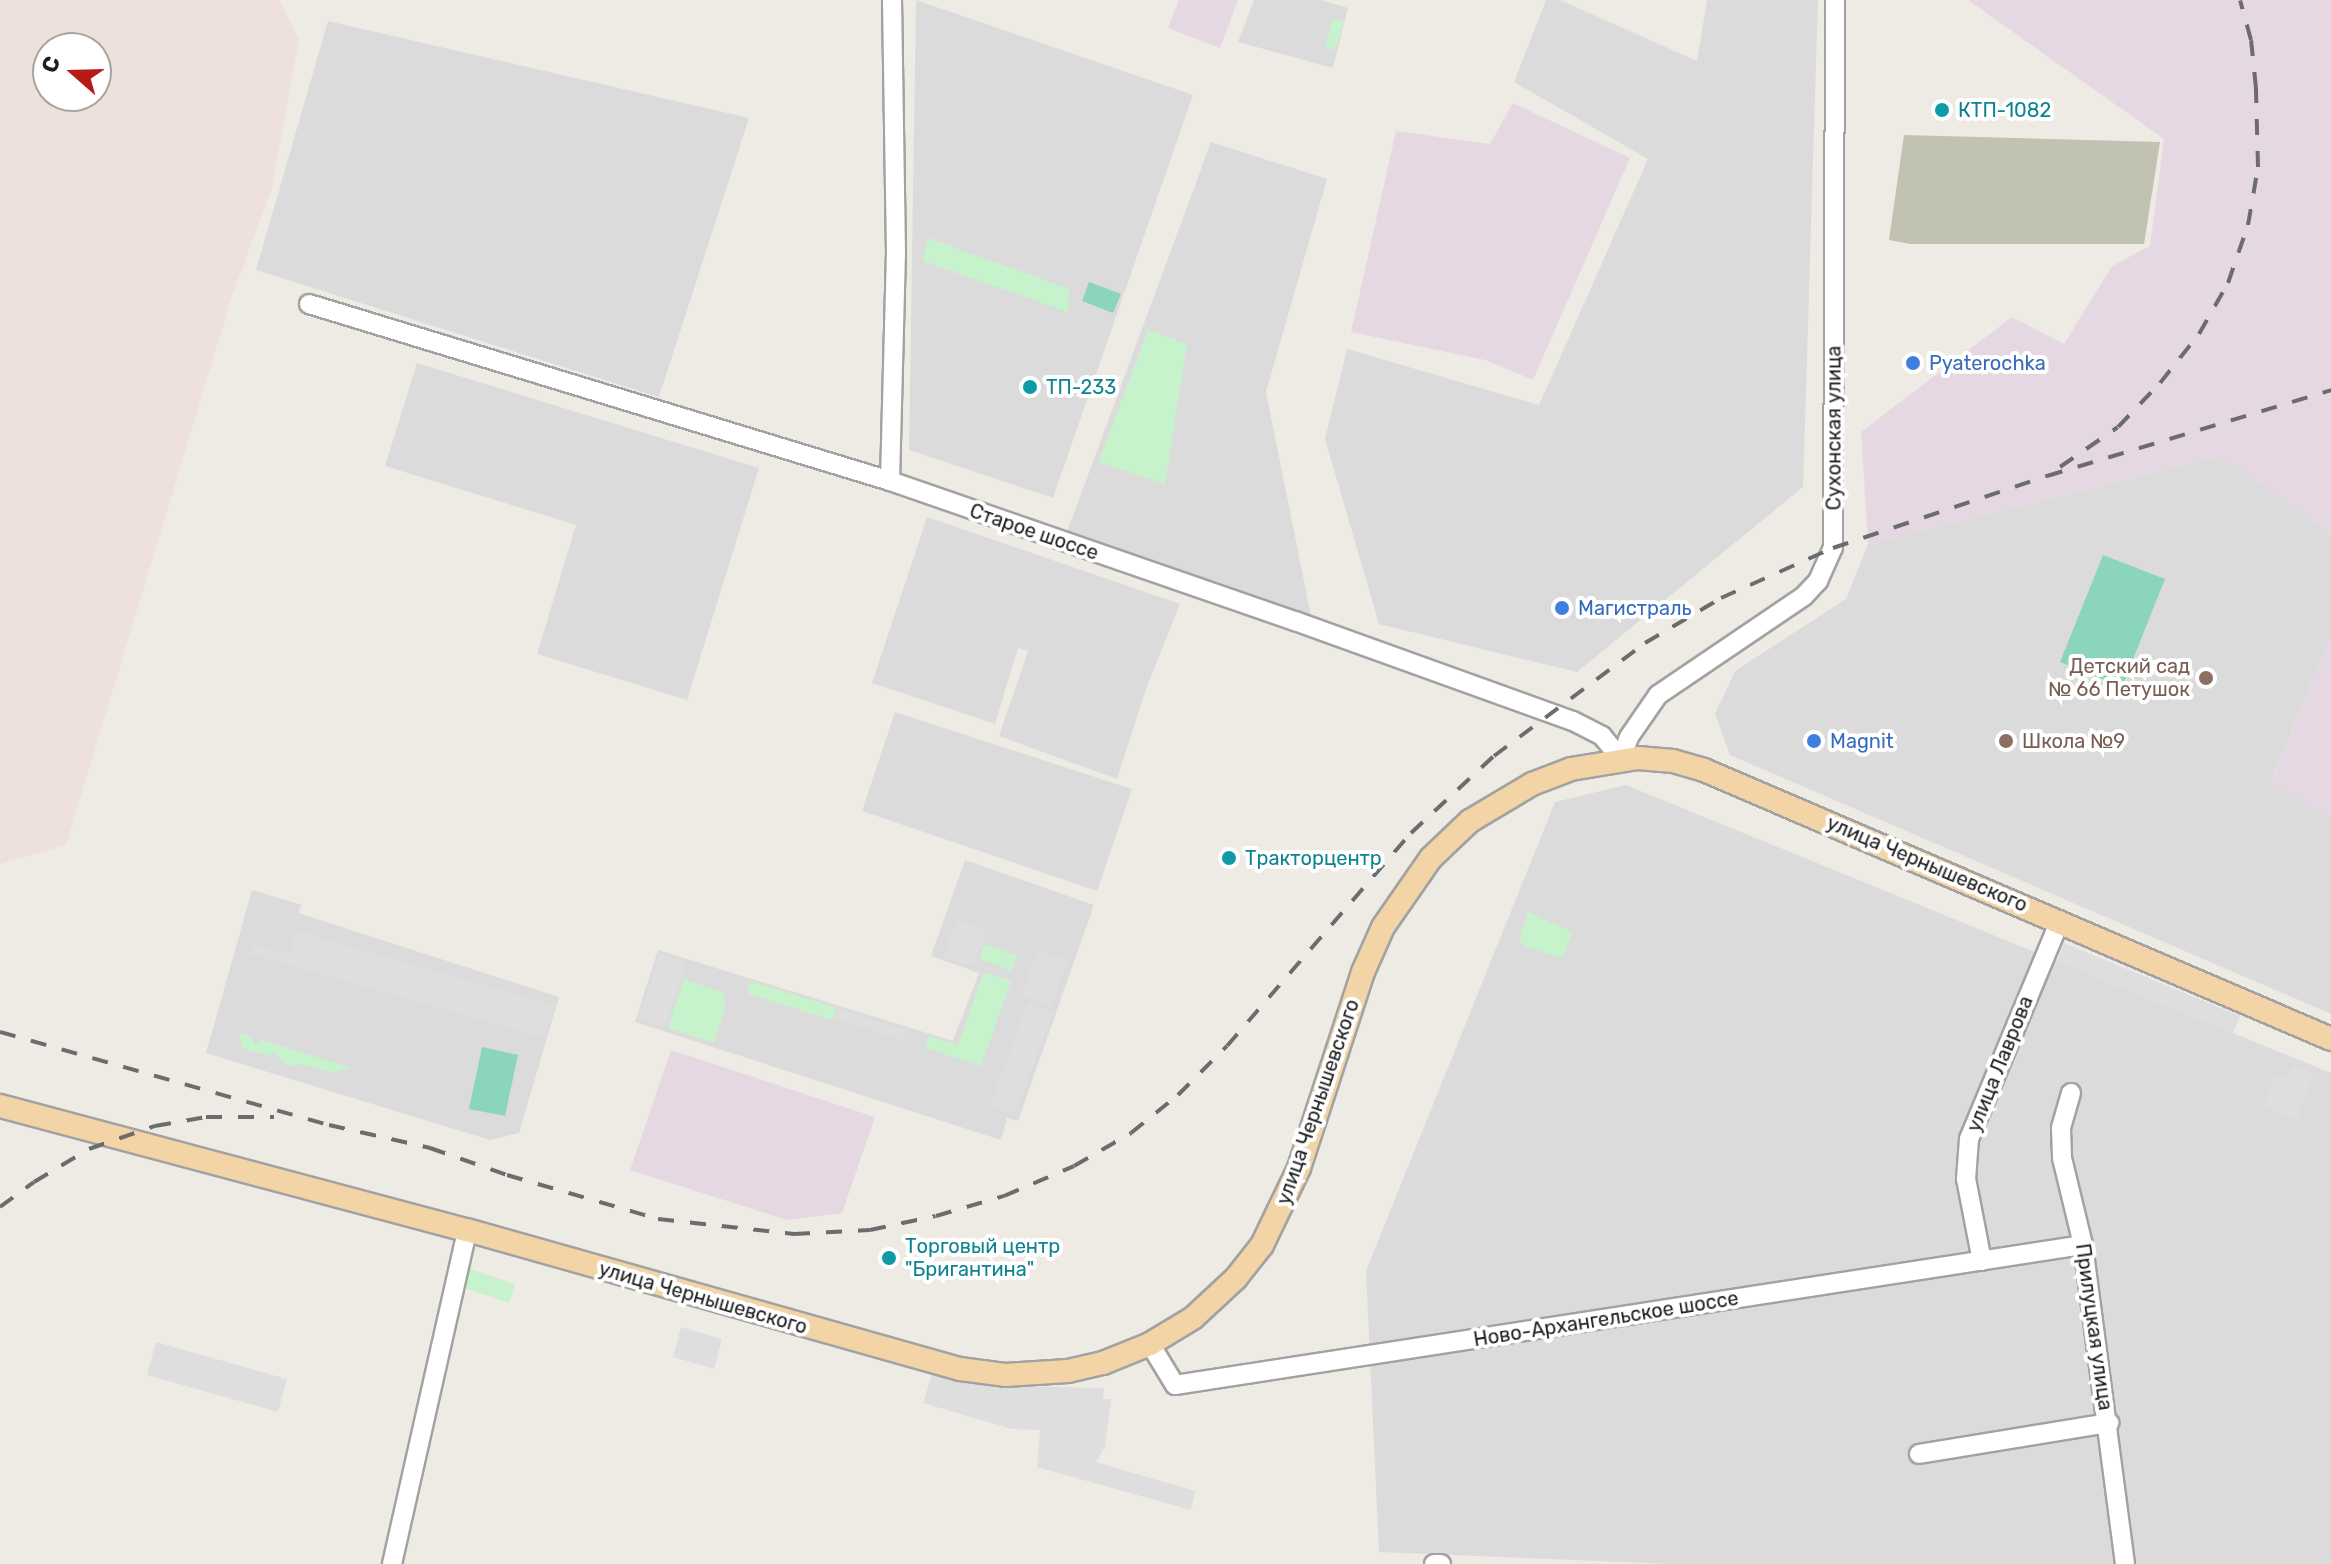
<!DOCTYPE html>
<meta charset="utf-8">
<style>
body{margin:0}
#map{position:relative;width:2331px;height:1564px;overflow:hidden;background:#eeebe5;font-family:Rubik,sans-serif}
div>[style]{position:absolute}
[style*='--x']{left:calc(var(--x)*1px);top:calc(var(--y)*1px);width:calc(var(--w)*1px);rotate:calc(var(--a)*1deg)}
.residential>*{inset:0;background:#dcdbdb}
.industrial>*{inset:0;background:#e6d8e3}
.military>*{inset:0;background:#eee0da}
.construction>*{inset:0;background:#c1c2b2}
.park>*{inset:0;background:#c7f3cc}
.pitch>*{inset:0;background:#8bd5bb}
.parking>*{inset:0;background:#dedede}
.roads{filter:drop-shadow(2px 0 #a2a2a2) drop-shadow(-2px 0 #a2a2a2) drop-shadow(0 2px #a2a2a2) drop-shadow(0 -2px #a2a2a2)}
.minor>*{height:18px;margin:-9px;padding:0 9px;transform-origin:9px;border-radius:9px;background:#fff}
.major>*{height:22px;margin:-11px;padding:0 11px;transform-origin:11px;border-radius:11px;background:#f2d4a6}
.rail>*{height:4px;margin-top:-2px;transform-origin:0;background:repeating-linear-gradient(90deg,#6c6c6c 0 16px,transparent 0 32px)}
.dots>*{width:22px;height:22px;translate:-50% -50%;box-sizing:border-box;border:4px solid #fff;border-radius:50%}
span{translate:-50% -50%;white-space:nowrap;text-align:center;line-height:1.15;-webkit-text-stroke:8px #fff;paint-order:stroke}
.culture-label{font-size:20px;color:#0d838f}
.left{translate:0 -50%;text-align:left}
.shop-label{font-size:20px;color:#366cbe}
.street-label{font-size:20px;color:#1e1e1e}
.education-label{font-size:20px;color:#785e54}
.right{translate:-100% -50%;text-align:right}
.north{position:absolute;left:32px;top:32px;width:80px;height:80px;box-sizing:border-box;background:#fff;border:2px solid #a5a5a5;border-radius:50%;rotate:290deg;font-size:22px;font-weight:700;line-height:32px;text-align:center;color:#1e1e1e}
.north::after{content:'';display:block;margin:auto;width:28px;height:36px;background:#b71b15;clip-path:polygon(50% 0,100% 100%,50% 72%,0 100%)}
</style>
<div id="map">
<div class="residential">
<div style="clip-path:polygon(916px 0,1193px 95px,1053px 498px,909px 450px)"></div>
<div style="clip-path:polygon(1254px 0,1321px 0,1348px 8px,1333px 68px,1238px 42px)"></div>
<div style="clip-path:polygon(1546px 0,1560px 0,1697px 61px,1707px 0,1818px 0,1803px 487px,1577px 672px,1379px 624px,1325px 439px,1347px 349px,1539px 405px,1648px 159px,1514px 82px)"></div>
<div style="clip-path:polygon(328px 21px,749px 118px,659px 397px,256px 270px)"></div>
<div style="clip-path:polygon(1211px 142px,1327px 179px,1266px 392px,1311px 616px,1067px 532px)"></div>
<div style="clip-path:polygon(417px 363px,759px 468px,687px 700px,537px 654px,576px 525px,385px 466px)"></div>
<div style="clip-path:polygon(2221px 455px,2331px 533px,2331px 636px,2271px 782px,2331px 818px,2331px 1014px,1730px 755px,1715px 714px,1735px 671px,1846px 599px,1868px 544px)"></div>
<div style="clip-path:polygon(927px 517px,1180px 604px,1146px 689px,1117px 779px,999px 736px,1028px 651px,1018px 648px,995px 724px,872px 683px)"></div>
<div style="clip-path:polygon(895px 712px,1132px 789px,1097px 891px,862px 811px)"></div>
<div style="clip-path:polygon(1626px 785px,2331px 1073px,2331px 1564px,1673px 1564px,1379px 1552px,1366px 1271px,1555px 802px)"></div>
<div style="clip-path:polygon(965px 860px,1094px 905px,1018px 1121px,1007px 1118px,1001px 1140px,635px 1022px,658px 950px,953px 1041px,979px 973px,931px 956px)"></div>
<div style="clip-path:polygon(252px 890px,302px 905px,298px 913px,559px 997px,519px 1133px,490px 1140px,206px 1053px)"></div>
</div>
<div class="industrial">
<div style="clip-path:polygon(1179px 0,1238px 0,1220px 48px,1168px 28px)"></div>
<div style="clip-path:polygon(1968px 0,2331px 0,2331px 533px,2220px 455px,1868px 544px,1861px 432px,2012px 317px,2064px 344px,2112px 266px,2150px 246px,2164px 139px)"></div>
<div style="clip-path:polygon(1513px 103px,1630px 158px,1533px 380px,1485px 360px,1351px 332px,1396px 131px,1490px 144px)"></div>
<div style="clip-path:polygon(2331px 636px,2331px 818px,2271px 783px)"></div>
<div style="clip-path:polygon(671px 1050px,875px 1117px,842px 1213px,787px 1220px,630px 1170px)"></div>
</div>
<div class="military">
<div style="clip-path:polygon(evenodd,0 0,279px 0,299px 39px,272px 188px,232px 296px,66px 845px,0 864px,0 0,48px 48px,96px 48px,96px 96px,48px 96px,48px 48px)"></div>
</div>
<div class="construction">
<div style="clip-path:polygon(1904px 135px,2160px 142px,2144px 244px,1910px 244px,1889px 240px)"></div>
</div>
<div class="park">
<div style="clip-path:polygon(1333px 19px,1344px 22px,1335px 50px,1325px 47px)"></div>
<div style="clip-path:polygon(928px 238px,1069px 289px,1068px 312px,923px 261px)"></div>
<div style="clip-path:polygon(1148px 330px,1187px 344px,1165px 484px,1099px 462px)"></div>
<div style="clip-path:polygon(1528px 912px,1572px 932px,1562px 958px,1525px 946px,1519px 940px)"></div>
<div style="clip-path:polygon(985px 944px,1017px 956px,1012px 971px,979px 959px)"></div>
<div style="clip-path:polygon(984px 972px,1011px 981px,981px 1066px,925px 1048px,929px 1036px,958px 1045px)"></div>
<div style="clip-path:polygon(684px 979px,723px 992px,725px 1007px,714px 1043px,668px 1028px)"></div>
<div style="clip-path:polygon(751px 981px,836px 1008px,832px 1020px,747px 993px)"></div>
<div style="clip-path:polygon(239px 1033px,252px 1037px,255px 1045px,262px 1040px,352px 1068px,332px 1072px,298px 1064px,290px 1067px,274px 1052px,270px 1056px,242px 1048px)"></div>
<div style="clip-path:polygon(465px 1267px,515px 1284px,509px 1303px,459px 1286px)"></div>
</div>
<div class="pitch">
<div style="clip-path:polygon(1089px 282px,1121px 294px,1113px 313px,1082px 301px)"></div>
<div style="clip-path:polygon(2103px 555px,2165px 579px,2122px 687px,2060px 662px)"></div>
<div style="clip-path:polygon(482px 1047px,518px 1055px,505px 1116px,469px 1109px)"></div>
</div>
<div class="parking">
<div style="clip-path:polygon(957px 920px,986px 931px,973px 967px,944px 957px)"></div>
<div style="clip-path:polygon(296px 931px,554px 1005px,545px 1038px,250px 954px,253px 944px,289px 955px)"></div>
<div style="clip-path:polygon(2064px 943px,2240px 1016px,2233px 1033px,2057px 961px)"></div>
<div style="clip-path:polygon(1038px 950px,1068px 961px,1051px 1007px,1022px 996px)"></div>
<div style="clip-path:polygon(660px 953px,686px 962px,665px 1027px,639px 1019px)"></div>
<div style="clip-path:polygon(1028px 1002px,1053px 1011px,1015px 1115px,990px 1106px)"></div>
<div style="clip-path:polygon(839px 1009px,906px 1030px,902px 1040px,836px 1019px)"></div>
<div style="clip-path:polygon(2293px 1066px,2314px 1074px,2296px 1120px,2263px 1107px,2276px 1076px,2286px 1079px)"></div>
<div style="clip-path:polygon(681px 1327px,722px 1339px,714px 1369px,673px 1357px)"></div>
<div style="clip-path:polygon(156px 1342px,287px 1379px,278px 1412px,147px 1375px)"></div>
<div style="clip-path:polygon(932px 1375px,1010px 1386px,1104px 1388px,1103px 1399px,1111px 1399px,1105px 1447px,1096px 1462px,1195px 1491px,1191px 1510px,1037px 1467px,1040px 1430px,1012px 1429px,923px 1403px)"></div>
</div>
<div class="roads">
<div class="minor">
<div style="--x:309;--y:304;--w:607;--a:16.94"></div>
<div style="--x:890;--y:481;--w:429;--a:19.1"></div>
<div style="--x:1295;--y:621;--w:295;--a:19.8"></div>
<div style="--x:1573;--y:721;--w:33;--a:27"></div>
<div style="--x:1602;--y:736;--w:30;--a:50"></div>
<div style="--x:890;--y:481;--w:227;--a:-88.5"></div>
<div style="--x:896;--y:254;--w:254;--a:-90.9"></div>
<div style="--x:1621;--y:759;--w:23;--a:-70"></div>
<div style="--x:1629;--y:737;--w:51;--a:-55.4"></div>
<div style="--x:1658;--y:695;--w:176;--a:-34.1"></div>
<div style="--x:1804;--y:596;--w:21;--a:-47"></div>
<div style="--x:1818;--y:581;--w:36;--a:-66"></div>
<div style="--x:1833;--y:548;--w:548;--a:-89.79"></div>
<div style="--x:2071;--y:1093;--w:36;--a:106"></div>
<div style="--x:2061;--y:1128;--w:30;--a:88"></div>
<div style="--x:2062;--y:1158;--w:89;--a:76.4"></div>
<div style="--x:2083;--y:1245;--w:322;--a:82.5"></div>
<div style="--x:1982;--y:1261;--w:84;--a:-101"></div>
<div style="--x:1966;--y:1179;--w:40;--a:-85.7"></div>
<div style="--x:1969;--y:1139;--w:237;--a:-67.4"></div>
<div style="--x:1150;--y:1344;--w:48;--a:58.6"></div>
<div style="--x:1175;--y:1385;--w:919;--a:-8.77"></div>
<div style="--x:1919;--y:1454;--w:193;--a:-9.3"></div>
<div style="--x:392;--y:1564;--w:342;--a:-77.3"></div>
<div style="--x:1434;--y:1564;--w:7;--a:0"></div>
</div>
<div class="major">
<div style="--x:0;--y:1106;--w:483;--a:14.9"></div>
<div style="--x:467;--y:1230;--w:512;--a:15.75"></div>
<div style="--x:960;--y:1369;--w:45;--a:7.6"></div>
<div style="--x:1005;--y:1375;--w:63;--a:-3.6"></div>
<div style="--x:1068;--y:1371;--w:36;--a:-13"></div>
<div style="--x:1103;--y:1363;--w:51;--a:-22"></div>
<div style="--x:1150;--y:1344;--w:50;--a:-31.2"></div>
<div style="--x:1193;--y:1318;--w:59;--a:-42.9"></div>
<div style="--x:1236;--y:1278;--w:42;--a:-51.8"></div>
<div style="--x:1262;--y:1245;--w:85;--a:-64.3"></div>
<div style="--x:1299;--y:1168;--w:206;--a:-71.9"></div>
<div style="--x:1363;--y:972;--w:49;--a:-66"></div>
<div style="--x:1383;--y:927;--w:84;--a:-55.2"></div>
<div style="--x:1431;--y:858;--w:54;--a:-43.5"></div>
<div style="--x:1470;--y:821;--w:72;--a:-30.8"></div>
<div style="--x:1532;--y:784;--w:42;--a:-21"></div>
<div style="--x:1571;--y:769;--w:68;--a:-9.3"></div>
<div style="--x:1638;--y:758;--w:35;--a:5"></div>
<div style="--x:1673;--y:761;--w:32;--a:16"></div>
<div style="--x:1704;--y:770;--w:682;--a:23.22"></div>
</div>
</div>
<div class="rail">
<div style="--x:2060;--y:467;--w:70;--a:-34.6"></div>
<div style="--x:2118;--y:427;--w:61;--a:-46.3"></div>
<div style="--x:2160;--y:383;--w:63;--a:-51.5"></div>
<div style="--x:2199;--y:334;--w:59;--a:-60.4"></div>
<div style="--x:2228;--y:283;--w:61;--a:-71"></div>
<div style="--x:2248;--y:225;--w:59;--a:-80.2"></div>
<div style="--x:2258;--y:167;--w:79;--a:-91.5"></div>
<div style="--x:2256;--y:88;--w:48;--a:-95.9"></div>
<div style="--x:2251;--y:40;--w:41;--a:-105.4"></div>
<div style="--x:0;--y:1032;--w:342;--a:15.8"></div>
<div style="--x:329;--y:1125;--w:104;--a:12.8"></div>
<div style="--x:430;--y:1148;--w:82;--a:19.3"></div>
<div style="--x:507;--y:1175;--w:157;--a:16.2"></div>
<div style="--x:658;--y:1219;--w:137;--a:6.3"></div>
<div style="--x:794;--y:1234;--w:76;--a:-3"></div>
<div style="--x:870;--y:1230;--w:67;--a:-12"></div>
<div style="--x:936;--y:1216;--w:71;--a:-16.4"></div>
<div style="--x:1004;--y:1196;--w:76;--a:-23.2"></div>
<div style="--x:1074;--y:1166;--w:66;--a:-30.1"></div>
<div style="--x:1131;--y:1133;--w:60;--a:-39"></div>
<div style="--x:1178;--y:1095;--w:69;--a:-45"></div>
<div style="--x:1227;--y:1046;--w:281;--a:-49.2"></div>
<div style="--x:1411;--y:833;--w:113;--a:-42.9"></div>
<div style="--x:1494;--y:756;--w:189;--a:-36.8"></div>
<div style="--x:1645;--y:643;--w:88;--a:-30.6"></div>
<div style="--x:1721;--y:598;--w:123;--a:-24.1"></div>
<div style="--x:1833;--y:548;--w:226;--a:-18.6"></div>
<div style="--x:2047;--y:476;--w:297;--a:-16.8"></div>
<div style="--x:0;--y:1207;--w:42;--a:-36.3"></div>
<div style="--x:34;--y:1182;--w:64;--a:-31"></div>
<div style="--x:89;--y:1149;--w:70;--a:-19.2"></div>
<div style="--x:155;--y:1126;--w:52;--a:-10"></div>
<div style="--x:206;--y:1117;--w:68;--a:0"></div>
</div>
<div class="dots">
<div style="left:1942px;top:110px;background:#0f9aa8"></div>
<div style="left:1913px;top:363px;background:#3f7fe0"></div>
<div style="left:1030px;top:387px;background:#0f9aa8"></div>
<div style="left:1562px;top:608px;background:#3f7fe0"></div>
<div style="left:2206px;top:678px;background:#8d6e63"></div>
<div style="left:1814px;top:741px;background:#3f7fe0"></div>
<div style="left:2006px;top:741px;background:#8d6e63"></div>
<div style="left:1229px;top:858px;background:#0f9aa8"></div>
<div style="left:889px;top:1258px;background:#0f9aa8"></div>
</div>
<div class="culture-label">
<span class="left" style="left:1958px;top:110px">КТП-1082</span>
<span class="left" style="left:1046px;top:387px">ТП-233</span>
<span class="left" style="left:1245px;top:858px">Тракторцентр</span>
<span class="left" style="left:905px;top:1258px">Торговый центр<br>"Бригантина"</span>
</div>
<div class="shop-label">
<span class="left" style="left:1929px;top:363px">Pyaterochka</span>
<span class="left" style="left:1578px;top:608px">Магистраль</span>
<span class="left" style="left:1830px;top:741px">Magnit</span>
</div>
<div class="street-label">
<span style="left:1834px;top:428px;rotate:-90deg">Сухонская улица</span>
<span style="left:1034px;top:532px;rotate:19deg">Старое шоссе</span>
<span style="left:1927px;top:864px;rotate:23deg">улица Чернышевского</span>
<span style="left:2000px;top:1064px;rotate:-68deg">улица Лаврова</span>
<span style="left:1318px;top:1102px;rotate:-71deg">улица Чернышевского</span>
<span style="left:703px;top:1298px;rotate:16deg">улица Чернышевского</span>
<span style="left:1606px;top:1319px;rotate:-9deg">Ново-Архангельское шоссе</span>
<span style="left:2094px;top:1327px;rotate:82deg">Прилуцкая улица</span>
</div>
<div class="education-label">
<span class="right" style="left:2190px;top:678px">Детский сад<br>№ 66 Петушок</span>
<span class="left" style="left:2022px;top:741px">Школа №9</span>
</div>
<div class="north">С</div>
</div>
